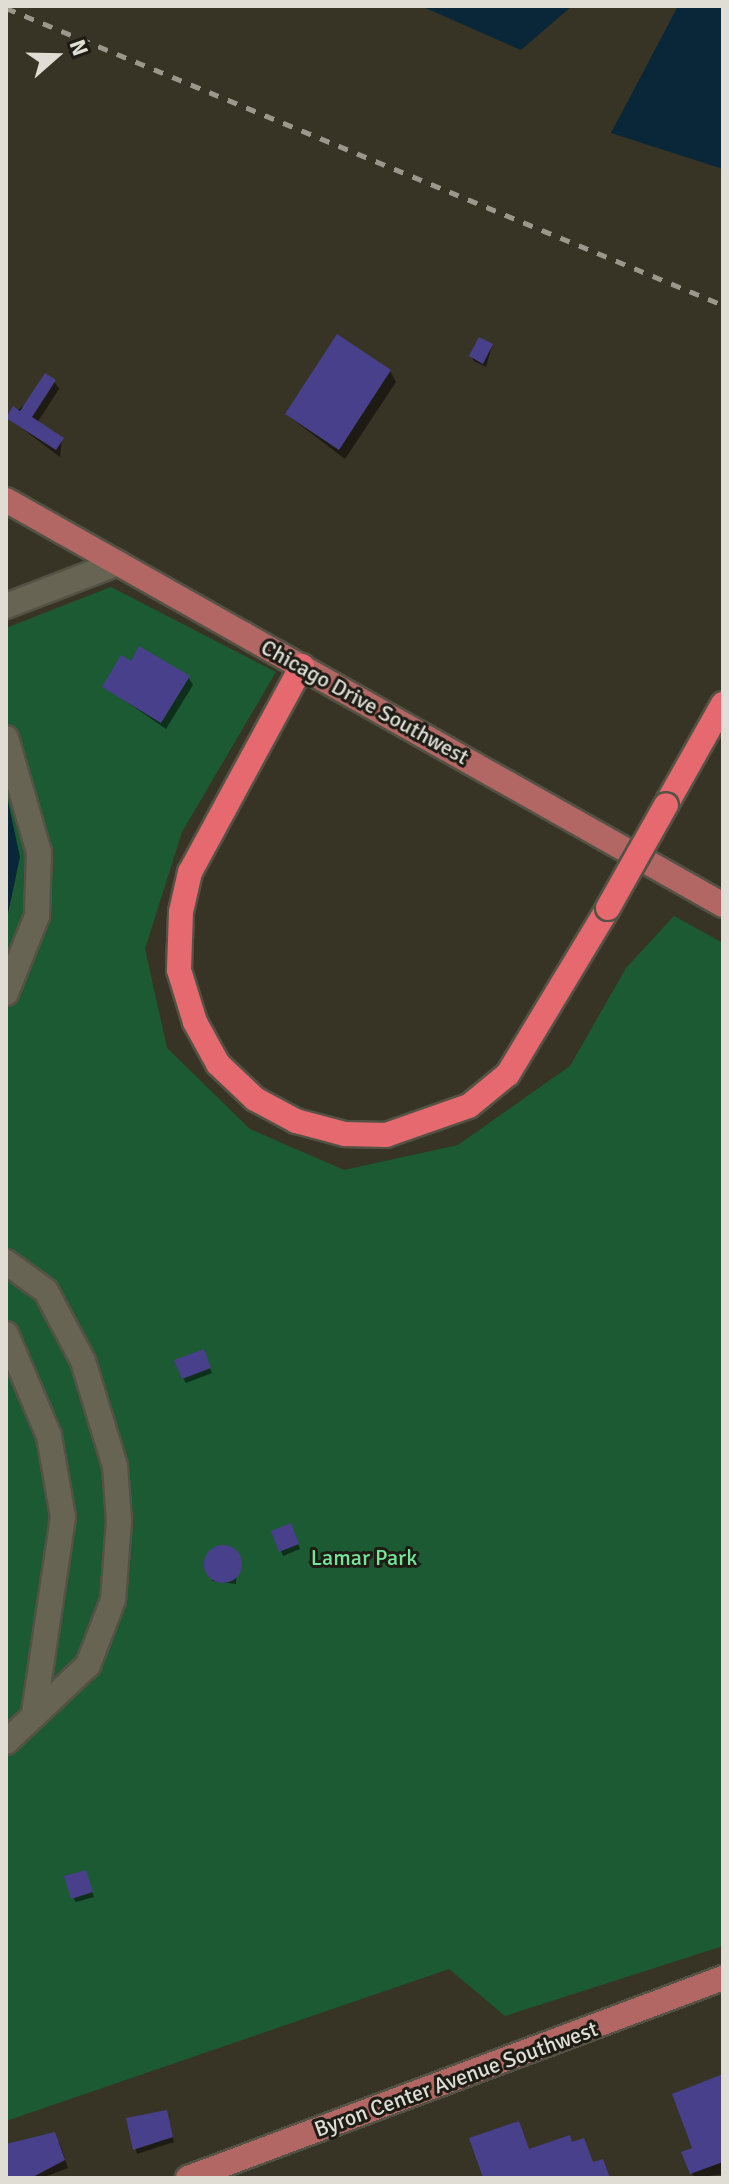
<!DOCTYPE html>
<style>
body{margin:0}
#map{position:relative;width:729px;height:2184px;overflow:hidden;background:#373425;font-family:Signika,sans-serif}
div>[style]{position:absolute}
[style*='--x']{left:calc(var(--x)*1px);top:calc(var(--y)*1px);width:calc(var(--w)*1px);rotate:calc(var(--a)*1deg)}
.green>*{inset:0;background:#1c5a34}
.water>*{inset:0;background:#092738}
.shadow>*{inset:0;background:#0007}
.building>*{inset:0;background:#48408a}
.round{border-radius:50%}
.roads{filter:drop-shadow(2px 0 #545245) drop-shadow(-2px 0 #545245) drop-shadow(0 2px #545245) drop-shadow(0 -2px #545245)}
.minor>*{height:24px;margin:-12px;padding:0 12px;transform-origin:12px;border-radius:12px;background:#676454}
.major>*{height:24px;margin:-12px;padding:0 12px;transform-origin:12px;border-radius:12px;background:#b36764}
.highway>*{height:24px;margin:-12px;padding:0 12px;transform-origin:12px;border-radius:12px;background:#e5696e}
.rail>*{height:5px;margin-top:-2.5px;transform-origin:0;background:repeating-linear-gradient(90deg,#9a978c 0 10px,transparent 0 20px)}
.bridges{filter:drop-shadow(2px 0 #545245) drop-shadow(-2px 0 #545245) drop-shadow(0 2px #545245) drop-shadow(0 -2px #545245)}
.highway-bridge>*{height:24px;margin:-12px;padding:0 12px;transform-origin:12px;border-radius:12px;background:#e5696e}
span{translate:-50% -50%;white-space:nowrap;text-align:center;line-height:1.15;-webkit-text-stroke:6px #1d1c15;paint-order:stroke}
.street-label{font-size:22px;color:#dfddd4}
.park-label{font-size:22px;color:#75e59a}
.frame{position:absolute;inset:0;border:8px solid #dfddd4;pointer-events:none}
.north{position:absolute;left:16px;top:16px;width:80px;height:80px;-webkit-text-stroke:6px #1d1c15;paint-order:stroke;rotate:70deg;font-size:22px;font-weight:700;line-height:32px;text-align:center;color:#dfddd4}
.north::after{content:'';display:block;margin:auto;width:28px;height:36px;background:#dfddd4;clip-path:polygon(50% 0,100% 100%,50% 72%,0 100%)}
</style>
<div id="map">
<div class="green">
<div style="clip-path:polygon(111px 587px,276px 672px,182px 832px,145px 949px,167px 1048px,250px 1129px,344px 1170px,458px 1145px,570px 1066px,626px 968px,674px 916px,723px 943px,723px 1946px,505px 2016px,449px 1969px,6px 2121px,6px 628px)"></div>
</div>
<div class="water">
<div style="clip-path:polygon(421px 6px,572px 6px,521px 50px)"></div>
<div style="clip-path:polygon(678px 6px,723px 6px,723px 169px,611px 133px)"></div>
<div style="clip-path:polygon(6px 792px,20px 857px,6px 923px)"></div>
</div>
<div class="shadow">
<div style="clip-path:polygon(492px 346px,486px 367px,474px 361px,471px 356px)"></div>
<div style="clip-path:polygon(390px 371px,396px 382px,345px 459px,287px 415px)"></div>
<div style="clip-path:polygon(54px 381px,59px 389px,37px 423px,62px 439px,60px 457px,8px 418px)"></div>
<div style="clip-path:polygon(131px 664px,188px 677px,193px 685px,166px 729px,105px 687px)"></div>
<div style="clip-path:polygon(205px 1356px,212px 1373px,186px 1383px,183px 1378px)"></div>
<div style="clip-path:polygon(293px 1530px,300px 1549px,283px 1556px,273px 1532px)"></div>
<div style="clip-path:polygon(213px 1551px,237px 1555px,236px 1584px,212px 1581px)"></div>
<div style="clip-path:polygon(87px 1877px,94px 1897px,76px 1902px,73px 1898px)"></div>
<div style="clip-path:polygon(723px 2076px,723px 2174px,694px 2178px,684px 2153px,695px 2149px)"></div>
<div style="clip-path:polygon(166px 2112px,174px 2142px,137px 2154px,128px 2120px)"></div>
<div style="clip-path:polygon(59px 2142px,68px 2168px,42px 2178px,6px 2178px,6px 2148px)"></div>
</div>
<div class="building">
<div style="clip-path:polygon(337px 334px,391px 370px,339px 450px,285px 414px)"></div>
<div style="clip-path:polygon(479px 337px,493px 344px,483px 364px,469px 356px)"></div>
<div style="clip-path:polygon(45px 373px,56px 380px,32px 417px,64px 438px,56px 450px,6px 418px,13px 406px,20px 411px)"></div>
<div style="clip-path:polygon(139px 646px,190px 676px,161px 723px,102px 687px,121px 655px,131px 661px)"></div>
<div style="clip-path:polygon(204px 1349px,211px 1368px,182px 1379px,174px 1360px)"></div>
<div style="clip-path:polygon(291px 1523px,299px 1544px,279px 1552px,271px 1531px)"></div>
<div class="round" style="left:204px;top:1545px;width:38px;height:38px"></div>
<div style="clip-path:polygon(86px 1870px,93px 1892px,71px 1899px,64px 1876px)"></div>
<div style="clip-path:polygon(723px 2074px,723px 2162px,690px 2174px,681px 2152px,692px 2148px,672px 2094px)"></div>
<div style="clip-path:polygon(167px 2110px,173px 2137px,133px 2150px,126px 2118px)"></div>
<div style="clip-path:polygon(519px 2121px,529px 2149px,570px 2135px,572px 2142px,584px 2138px,593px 2162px,603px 2159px,610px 2178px,483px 2178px,469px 2138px)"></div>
<div style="clip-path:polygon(55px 2132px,65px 2160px,31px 2178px,6px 2178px,6px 2144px)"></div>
</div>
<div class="roads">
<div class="minor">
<div style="--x:6;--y:606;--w:120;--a:-21"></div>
<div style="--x:6;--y:738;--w:119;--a:73.9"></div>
<div style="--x:39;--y:852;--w:64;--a:91.8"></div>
<div style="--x:37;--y:916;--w:83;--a:111.9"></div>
<div style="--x:6;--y:1262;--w:49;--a:35.9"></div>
<div style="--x:46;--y:1291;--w:79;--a:62.1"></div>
<div style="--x:83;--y:1361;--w:110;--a:73.1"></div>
<div style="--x:115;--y:1466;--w:55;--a:85.8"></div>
<div style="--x:119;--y:1521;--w:79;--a:94.3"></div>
<div style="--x:113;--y:1600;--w:70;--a:111"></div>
<div style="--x:88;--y:1665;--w:112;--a:136.8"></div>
<div style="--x:6;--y:1334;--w:111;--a:67.1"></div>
<div style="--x:49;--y:1436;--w:82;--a:80.2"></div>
<div style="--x:63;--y:1517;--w:198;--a:98.4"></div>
</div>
<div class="major">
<div style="--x:6;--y:500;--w:823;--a:29.46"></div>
<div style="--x:188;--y:2178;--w:571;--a:-20.5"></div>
</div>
<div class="highway">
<div style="--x:302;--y:666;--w:234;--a:118.5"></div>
<div style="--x:190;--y:872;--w:41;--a:102.7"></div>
<div style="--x:181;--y:912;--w:58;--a:92"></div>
<div style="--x:179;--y:970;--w:54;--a:72.9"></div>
<div style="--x:195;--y:1022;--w:48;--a:61.3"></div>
<div style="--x:218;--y:1064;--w:51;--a:43.4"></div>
<div style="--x:255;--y:1099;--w:47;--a:28.2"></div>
<div style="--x:296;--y:1121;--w:51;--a:14.9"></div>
<div style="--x:345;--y:1134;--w:41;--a:1.4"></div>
<div style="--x:386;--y:1135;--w:88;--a:-19.3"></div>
<div style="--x:469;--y:1106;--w:50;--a:-39.4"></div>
<div style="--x:508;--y:1074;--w:194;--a:-58.9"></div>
<div style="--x:666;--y:805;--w:116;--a:-60.6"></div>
</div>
</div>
<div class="rail">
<div style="--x:6;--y:8;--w:776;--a:22.5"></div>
</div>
<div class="bridges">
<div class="highway-bridge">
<div style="--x:608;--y:908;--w:118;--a:-60.6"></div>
</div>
</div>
<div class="street-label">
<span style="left:365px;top:702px;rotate:29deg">Chicago Drive Southwest</span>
<span style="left:456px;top:2079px;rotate:-20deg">Byron Center Avenue Southwest</span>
</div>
<div class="park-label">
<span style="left:364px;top:1558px">Lamar Park</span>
</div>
<div class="frame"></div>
<div class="north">N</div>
</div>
